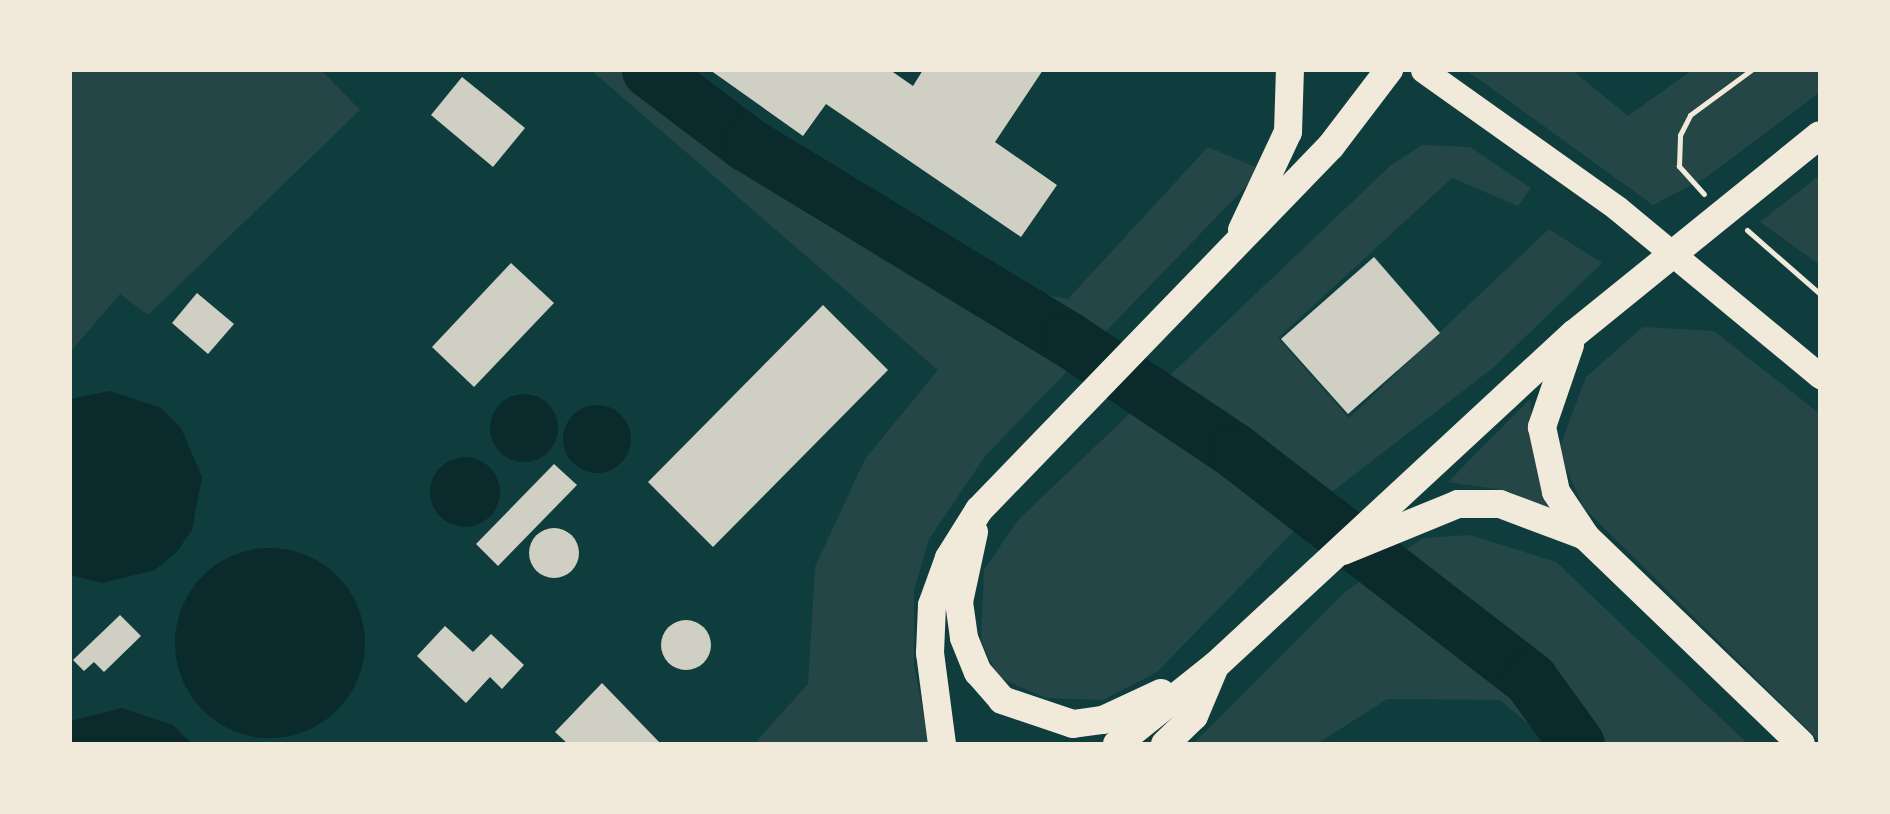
<!DOCTYPE html>
<style>
body{margin:0}
#map{position:relative;width:1890px;height:814px;overflow:hidden;background:#0f3d3e;font-family:Quicksand,sans-serif}
div>[style]{position:absolute}
[style*='--x']{left:calc(var(--x)*1px);top:calc(var(--y)*1px);width:calc(var(--w)*1px);rotate:calc(var(--a)*1deg)}
.green>*{inset:0;background:#244646}
.water>*{inset:0;background:#0a2a2b}
.round{border-radius:50%}
.river>*{height:55px;margin:-27.5px;padding:0 27.5px;transform-origin:27.5px;border-radius:27.5px;background:#0a2a2b}
.building>*{inset:0;background:#cfcfc3}
.path>*{height:5px;margin:-2.5px;padding:0 2.5px;transform-origin:2.5px;border-radius:2.5px;background:#f1e9da}
.primary>*{height:25px;margin:-12.5px;padding:0 12.5px;transform-origin:12.5px;border-radius:12.5px;background:#f1e9da}
.trunk>*{height:28px;margin:-14px;padding:0 14px;transform-origin:14px;border-radius:14px;background:#f1e9da}
span{translate:-50% -50%;white-space:nowrap;text-align:center;line-height:1.15;-webkit-text-stroke:10px #f1e9da;paint-order:stroke}
.frame{position:absolute;inset:0;border:72px solid #f1e9da;pointer-events:none}
</style>
<div id="map">
<div class="green">
<div style="clip-path:polygon(70px 70px,321px 70px,360px 110px,148px 315px,120px 294px,70px 352px)"></div>
<div style="clip-path:polygon(591px 70px,687px 70px,775px 139px,1005px 288px,1068px 299px,1208px 147px,1262px 170px,986px 455px,929px 539px,914px 590px,914px 665px,929px 744px,754px 744px,808px 684px,815px 567px,865px 459px,938px 370px)"></div>
<div style="clip-path:polygon(1466px 70px,1572px 70px,1628px 116px,1692px 70px,1820px 70px,1820px 92px,1705px 178px,1653px 205px)"></div>
<div style="clip-path:polygon(1422px 145px,1470px 147px,1531px 188px,1518px 206px,1452px 178px,1278px 338px,1349px 418px,1549px 229px,1602px 263px,1494px 367px,1333px 491px,1157px 672px,1103px 700px,1046px 698px,998px 677px,981px 641px,984px 570px,1018px 520px,1391px 165px)"></div>
<div style="clip-path:polygon(1820px 175px,1820px 265px,1760px 222px)"></div>
<div style="clip-path:polygon(1643px 327px,1714px 331px,1820px 414px,1820px 742px,1584px 508px,1558px 451px,1586px 377px)"></div>
<div style="clip-path:polygon(1530px 399px,1535px 459px,1559px 512px,1502px 490px,1448px 482px)"></div>
<div style="clip-path:polygon(1470px 535px,1556px 562px,1748px 744px,1552px 744px,1500px 700px,1387px 699px,1317px 744px,1193px 744px,1346px 591px,1423px 538px)"></div>
</div>
<div class="water">
<div style="clip-path:polygon(110px 391px,161px 408px,181px 428px,202px 477px,192px 530px,176px 553px,155px 570px,102px 583px,70px 575px,70px 399px)"></div>
<div class="round" style="left:490px;top:394px;width:68px;height:68px"></div>
<div class="round" style="left:563px;top:405px;width:68px;height:68px"></div>
<div class="round" style="left:430px;top:457px;width:70px;height:70px"></div>
<div class="round" style="left:175px;top:548px;width:190px;height:190px"></div>
<div style="clip-path:polygon(122px 708px,173px 725px,192px 744px,70px 744px,70px 721px)"></div>
</div>
<div class="river">
<div style="--x:649;--y:70;--w:123;--a:37.1"></div>
<div style="--x:747;--y:144;--w:376;--a:31.3"></div>
<div style="--x:1068;--y:339;--w:201;--a:33.8"></div>
<div style="--x:1235;--y:451;--w:373;--a:37.7"></div>
<div style="--x:1530;--y:679;--w:80;--a:54.1"></div>
</div>
<div class="building">
<div style="clip-path:polygon(710px 70px,890px 70px,913px 86px,923px 70px,1043px 70px,995px 142px,1057px 185px,1021px 237px,826px 104px,803px 136px)"></div>
<div style="clip-path:polygon(462px 77px,525px 128px,493px 167px,431px 115px)"></div>
<div style="clip-path:polygon(1374px 257px,1440px 333px,1348px 414px,1281px 339px)"></div>
<div style="clip-path:polygon(511px 263px,554px 303px,474px 387px,432px 347px)"></div>
<div style="clip-path:polygon(197px 293px,234px 324px,208px 354px,172px 323px)"></div>
<div style="clip-path:polygon(823px 305px,888px 370px,713px 547px,648px 482px)"></div>
<div style="clip-path:polygon(554px 464px,577px 485px,498px 566px,476px 544px)"></div>
<div class="round" style="left:529px;top:528px;width:50px;height:50px"></div>
<div style="clip-path:polygon(120px 615px,141px 636px,104px 672px,94px 662px,84px 671px,73px 660px)"></div>
<div class="round" style="left:661px;top:620px;width:50px;height:50px"></div>
<div style="clip-path:polygon(445px 626px,473px 652px,491px 634px,524px 665px,502px 689px,490px 677px,466px 703px,417px 656px)"></div>
<div style="clip-path:polygon(602px 683px,661px 744px,568px 744px,555px 732px)"></div>
</div>
<div class="path">
<div style="--x:1704;--y:194;--w:38;--a:-132"></div>
<div style="--x:1679;--y:166;--w:31;--a:-88"></div>
<div style="--x:1680;--y:135;--w:22;--a:-63"></div>
<div style="--x:1690;--y:115;--w:76;--a:-36.4"></div>
<div style="--x:1747;--y:230;--w:97;--a:41.2"></div>
</div>
<div class="primary">
<div style="--x:1423;--y:70;--w:238;--a:35.4"></div>
<div style="--x:1617;--y:208;--w:264;--a:39.6"></div>
</div>
<div class="trunk">
<div style="--x:1242;--y:230;--w:108;--a:-64.9"></div>
<div style="--x:1288;--y:132;--w:62;--a:-88.2"></div>
<div style="--x:1570;--y:345;--w:87;--a:108.9"></div>
<div style="--x:1542;--y:427;--w:66;--a:77.8"></div>
<div style="--x:1556;--y:492;--w:54;--a:56.3"></div>
<div style="--x:1586;--y:537;--w:298;--a:43.9"></div>
<div style="--x:974;--y:532;--w:72;--a:102.1"></div>
<div style="--x:959;--y:602;--w:36;--a:82"></div>
<div style="--x:964;--y:638;--w:37;--a:68"></div>
<div style="--x:978;--y:672;--w:37;--a:49"></div>
<div style="--x:1002;--y:700;--w:75;--a:18.7"></div>
<div style="--x:1073;--y:724;--w:30;--a:-8"></div>
<div style="--x:1103;--y:720;--w:64;--a:-25"></div>
<div style="--x:1343;--y:551;--w:124;--a:-22.2"></div>
<div style="--x:1458;--y:504;--w:42;--a:0"></div>
<div style="--x:1500;--y:504;--w:91;--a:20.6"></div>
<div style="--x:942;--y:744;--w:92;--a:-97.5"></div>
<div style="--x:930;--y:653;--w:48;--a:-87.6"></div>
<div style="--x:932;--y:605;--w:50;--a:-70.1"></div>
<div style="--x:949;--y:558;--w:57;--a:-58"></div>
<div style="--x:979;--y:510;--w:506;--a:-45.96"></div>
<div style="--x:1331;--y:146;--w:96;--a:-52.7"></div>
<div style="--x:1117;--y:744;--w:127;--a:-38.6"></div>
<div style="--x:1216;--y:665;--w:488;--a:-42.8"></div>
<div style="--x:1574;--y:334;--w:316;--a:-39"></div>
<div style="--x:1165;--y:744;--w:40;--a:-44"></div>
<div style="--x:1194;--y:716;--w:49;--a:-67.1"></div>
</div>
<div class="frame"></div>
</div>
